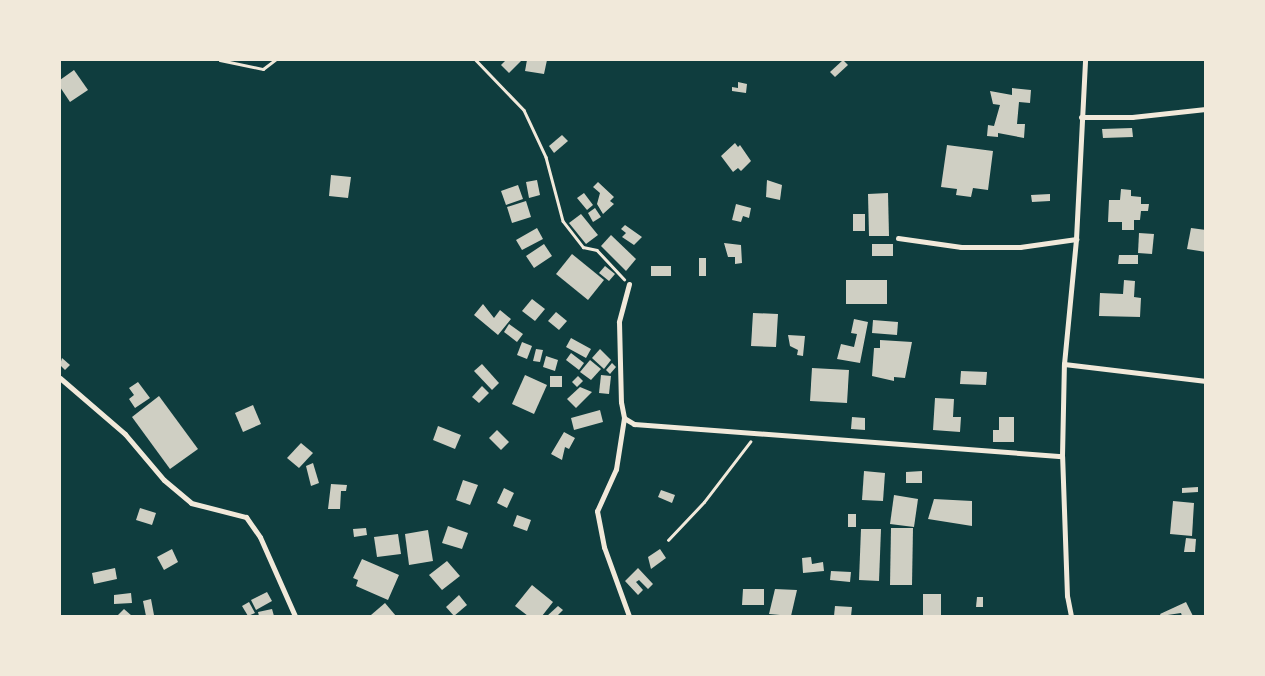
<!DOCTYPE html>
<style>
body{margin:0}
#map{position:relative;width:1265px;height:676px;overflow:hidden;background:#0f3d3e;font-family:"IBM Plex Sans",sans-serif}
div>[style]{position:absolute}
[style*='--x']{left:calc(var(--x)*1px);top:calc(var(--y)*1px);width:calc(var(--w)*1px);rotate:calc(var(--a)*1deg)}
.building>*{inset:0;background:#cfcfc3}
.path>*{height:2.5px;margin:-1.25px;padding:0 1.25px;transform-origin:1.25px;border-radius:1.25px;background:#f1e9da}
.minor>*{height:5px;margin:-2.5px;padding:0 2.5px;transform-origin:2.5px;border-radius:2.5px;background:#f1e9da}
span{translate:-50% -50%;white-space:nowrap;text-align:center;line-height:1.15;-webkit-text-stroke:5px #f1e9da;paint-order:stroke}
.frame{position:absolute;inset:0;border:61px solid #f1e9da;pointer-events:none}
</style>
<div id="map">
<div class="building">
<div style="clip-path:polygon(506px 60px,522px 60px,509px 73px,501px 65px)"></div>
<div style="clip-path:polygon(527px 60px,547px 60px,544px 74px,525px 71px)"></div>
<div style="clip-path:polygon(843px 60px,848px 65px,835px 77px,830px 72px)"></div>
<div style="clip-path:polygon(74px 70px,88px 90px,70px 102px,60px 87px,60px 80px)"></div>
<div style="clip-path:polygon(738px 82px,747px 84px,746px 93px,732px 91px,732px 87px,738px 88px)"></div>
<div style="clip-path:polygon(1012px 88px,1031px 90px,1030px 103px,1019px 102px,1017px 124px,1025px 124px,1024px 138px,998px 133px,998px 137px,987px 136px,988px 125px,994px 126px,1000px 105px,993px 104px,990px 91px,1012px 95px)"></div>
<div style="clip-path:polygon(1132px 128px,1133px 137px,1103px 138px,1102px 129px)"></div>
<div style="clip-path:polygon(562px 135px,568px 141px,554px 153px,549px 146px)"></div>
<div style="clip-path:polygon(735px 143px,738px 147px,740px 145px,751px 161px,741px 171px,738px 168px,733px 172px,721px 156px)"></div>
<div style="clip-path:polygon(947px 145px,993px 151px,988px 190px,973px 188px,971px 197px,956px 195px,957px 189px,941px 187px)"></div>
<div style="clip-path:polygon(331px 175px,351px 177px,348px 198px,329px 196px)"></div>
<div style="clip-path:polygon(537px 180px,540px 195px,529px 198px,526px 182px)"></div>
<div style="clip-path:polygon(767px 180px,782px 185px,780px 200px,766px 197px)"></div>
<div style="clip-path:polygon(598px 182px,614px 197px,610px 201px,614px 204px,603px 214px,597px 204px,600px 193px,593px 187px)"></div>
<div style="clip-path:polygon(518px 185px,523px 199px,506px 205px,501px 191px)"></div>
<div style="clip-path:polygon(1121px 189px,1131px 190px,1131px 196px,1141px 197px,1141px 204px,1149px 204px,1148px 211px,1141px 211px,1140px 220px,1134px 220px,1134px 230px,1122px 230px,1122px 222px,1108px 222px,1109px 200px,1120px 200px)"></div>
<div style="clip-path:polygon(584px 193px,593px 205px,587px 210px,577px 198px)"></div>
<div style="clip-path:polygon(888px 193px,889px 236px,869px 236px,868px 194px)"></div>
<div style="clip-path:polygon(1050px 194px,1050px 201px,1032px 202px,1031px 195px)"></div>
<div style="clip-path:polygon(526px 201px,531px 217px,512px 223px,507px 207px)"></div>
<div style="clip-path:polygon(736px 204px,751px 208px,749px 218px,743px 216px,741px 222px,732px 220px)"></div>
<div style="clip-path:polygon(595px 208px,601px 217px,593px 222px,588px 213px)"></div>
<div style="clip-path:polygon(581px 214px,598px 235px,586px 244px,569px 223px)"></div>
<div style="clip-path:polygon(853px 214px,865px 214px,865px 231px,853px 231px)"></div>
<div style="clip-path:polygon(625px 225px,642px 237px,634px 245px,622px 237px,626px 233px,621px 229px)"></div>
<div style="clip-path:polygon(537px 228px,543px 239px,522px 250px,516px 240px)"></div>
<div style="clip-path:polygon(1191px 228px,1206px 230px,1206px 252px,1187px 249px)"></div>
<div style="clip-path:polygon(1139px 233px,1154px 234px,1152px 254px,1138px 253px)"></div>
<div style="clip-path:polygon(611px 235px,636px 259px,626px 271px,601px 246px)"></div>
<div style="clip-path:polygon(724px 243px,741px 245px,742px 263px,735px 264px,735px 257px,728px 257px)"></div>
<div style="clip-path:polygon(544px 244px,552px 256px,534px 268px,526px 256px)"></div>
<div style="clip-path:polygon(872px 244px,893px 244px,893px 256px,872px 256px)"></div>
<div style="clip-path:polygon(572px 254px,604px 280px,588px 300px,556px 274px)"></div>
<div style="clip-path:polygon(1119px 255px,1138px 255px,1138px 264px,1118px 264px)"></div>
<div style="clip-path:polygon(699px 258px,706px 258px,706px 276px,699px 276px)"></div>
<div style="clip-path:polygon(605px 266px,615px 274px,609px 281px,599px 273px)"></div>
<div style="clip-path:polygon(651px 266px,671px 266px,671px 276px,651px 276px)"></div>
<div style="clip-path:polygon(846px 280px,887px 280px,887px 304px,846px 304px)"></div>
<div style="clip-path:polygon(1124px 280px,1135px 281px,1134px 297px,1141px 298px,1140px 317px,1099px 316px,1100px 293px,1123px 294px)"></div>
<div style="clip-path:polygon(532px 299px,545px 309px,535px 321px,522px 311px)"></div>
<div style="clip-path:polygon(483px 304px,494px 318px,500px 310px,511px 319px,498px 335px,474px 315px)"></div>
<div style="clip-path:polygon(556px 312px,567px 321px,559px 330px,548px 321px)"></div>
<div style="clip-path:polygon(753px 313px,778px 314px,776px 347px,751px 346px)"></div>
<div style="clip-path:polygon(854px 319px,868px 322px,860px 363px,837px 359px,841px 344px,854px 347px,857px 334px,851px 333px)"></div>
<div style="clip-path:polygon(873px 320px,898px 322px,897px 335px,872px 333px)"></div>
<div style="clip-path:polygon(509px 324px,523px 334px,517px 342px,504px 332px)"></div>
<div style="clip-path:polygon(788px 335px,805px 336px,803px 356px,797px 355px,798px 350px,790px 346px)"></div>
<div style="clip-path:polygon(571px 338px,591px 349px,586px 358px,566px 347px)"></div>
<div style="clip-path:polygon(880px 340px,912px 342px,905px 378px,894px 377px,894px 381px,872px 376px,874px 348px,880px 348px)"></div>
<div style="clip-path:polygon(522px 342px,532px 346px,527px 359px,517px 355px)"></div>
<div style="clip-path:polygon(536px 349px,543px 350px,540px 362px,533px 361px)"></div>
<div style="clip-path:polygon(600px 349px,611px 360px,604px 369px,592px 358px)"></div>
<div style="clip-path:polygon(571px 353px,584px 363px,579px 370px,566px 360px)"></div>
<div style="clip-path:polygon(546px 356px,558px 360px,555px 371px,543px 367px)"></div>
<div style="clip-path:polygon(62px 358px,70px 365px,65px 370px,60px 365px)"></div>
<div style="clip-path:polygon(590px 360px,601px 369px,591px 380px,580px 372px)"></div>
<div style="clip-path:polygon(612px 363px,616px 367px,610px 374px,606px 370px)"></div>
<div style="clip-path:polygon(482px 364px,499px 383px,492px 390px,474px 371px)"></div>
<div style="clip-path:polygon(812px 368px,849px 370px,847px 403px,810px 401px)"></div>
<div style="clip-path:polygon(961px 371px,987px 372px,986px 385px,960px 384px)"></div>
<div style="clip-path:polygon(525px 375px,547px 385px,534px 414px,512px 404px)"></div>
<div style="clip-path:polygon(601px 375px,611px 376px,609px 394px,599px 393px)"></div>
<div style="clip-path:polygon(550px 376px,562px 376px,562px 387px,550px 387px)"></div>
<div style="clip-path:polygon(578px 376px,583px 381px,577px 387px,572px 382px)"></div>
<div style="clip-path:polygon(138px 382px,150px 398px,135px 408px,129px 399px,134px 395px,129px 388px)"></div>
<div style="clip-path:polygon(482px 386px,489px 393px,479px 403px,472px 397px)"></div>
<div style="clip-path:polygon(580px 387px,592px 392px,576px 408px,567px 399px)"></div>
<div style="clip-path:polygon(159px 396px,198px 449px,170px 469px,132px 417px)"></div>
<div style="clip-path:polygon(935px 398px,954px 399px,953px 417px,961px 417px,960px 432px,933px 430px)"></div>
<div style="clip-path:polygon(253px 405px,261px 424px,243px 432px,235px 413px)"></div>
<div style="clip-path:polygon(600px 410px,603px 422px,574px 430px,571px 418px)"></div>
<div style="clip-path:polygon(852px 417px,865px 418px,865px 430px,851px 429px)"></div>
<div style="clip-path:polygon(999px 417px,1014px 417px,1014px 442px,993px 442px,993px 430px,999px 430px)"></div>
<div style="clip-path:polygon(438px 426px,461px 435px,455px 449px,433px 440px)"></div>
<div style="clip-path:polygon(497px 430px,509px 442px,501px 450px,489px 438px)"></div>
<div style="clip-path:polygon(564px 432px,575px 438px,569px 449px,565px 447px,562px 460px,551px 454px)"></div>
<div style="clip-path:polygon(301px 443px,313px 453px,299px 468px,287px 458px)"></div>
<div style="clip-path:polygon(313px 463px,319px 483px,311px 486px,306px 466px)"></div>
<div style="clip-path:polygon(864px 471px,885px 473px,883px 501px,862px 500px)"></div>
<div style="clip-path:polygon(922px 471px,922px 483px,906px 483px,906px 472px)"></div>
<div style="clip-path:polygon(463px 480px,478px 485px,470px 505px,456px 500px)"></div>
<div style="clip-path:polygon(331px 484px,347px 485px,346px 491px,341px 491px,340px 509px,328px 509px)"></div>
<div style="clip-path:polygon(1198px 487px,1198px 492px,1182px 493px,1182px 488px)"></div>
<div style="clip-path:polygon(504px 488px,514px 493px,507px 508px,497px 503px)"></div>
<div style="clip-path:polygon(661px 490px,675px 495px,672px 503px,658px 497px)"></div>
<div style="clip-path:polygon(894px 495px,918px 499px,914px 527px,890px 524px)"></div>
<div style="clip-path:polygon(934px 499px,972px 501px,972px 526px,928px 519px)"></div>
<div style="clip-path:polygon(1173px 501px,1194px 503px,1192px 536px,1170px 534px)"></div>
<div style="clip-path:polygon(140px 508px,156px 513px,152px 525px,136px 520px)"></div>
<div style="clip-path:polygon(848px 514px,856px 514px,856px 527px,848px 527px)"></div>
<div style="clip-path:polygon(517px 515px,531px 520px,527px 531px,513px 526px)"></div>
<div style="clip-path:polygon(448px 526px,468px 533px,462px 549px,442px 543px)"></div>
<div style="clip-path:polygon(366px 528px,367px 535px,354px 537px,353px 529px)"></div>
<div style="clip-path:polygon(891px 528px,913px 528px,912px 585px,890px 585px)"></div>
<div style="clip-path:polygon(861px 529px,881px 529px,879px 581px,859px 580px)"></div>
<div style="clip-path:polygon(428px 530px,433px 561px,409px 565px,405px 534px)"></div>
<div style="clip-path:polygon(398px 534px,401px 554px,377px 557px,374px 537px)"></div>
<div style="clip-path:polygon(1186px 538px,1196px 539px,1195px 552px,1184px 552px)"></div>
<div style="clip-path:polygon(172px 549px,178px 562px,164px 570px,157px 557px)"></div>
<div style="clip-path:polygon(660px 549px,666px 558px,651px 569px,648px 557px)"></div>
<div style="clip-path:polygon(811px 557px,812px 564px,823px 562px,824px 571px,803px 573px,802px 558px)"></div>
<div style="clip-path:polygon(362px 559px,399px 575px,388px 600px,356px 586px,358px 580px,353px 578px)"></div>
<div style="clip-path:polygon(447px 561px,460px 576px,442px 590px,429px 575px)"></div>
<div style="clip-path:polygon(115px 568px,117px 579px,94px 584px,92px 573px)"></div>
<div style="clip-path:polygon(638px 568px,653px 584px,648px 589px,639px 580px,636px 582px,643px 590px,638px 595px,625px 581px)"></div>
<div style="clip-path:polygon(831px 571px,851px 572px,850px 582px,830px 580px)"></div>
<div style="clip-path:polygon(532px 585px,553px 602px,542px 616px,528px 616px,515px 606px)"></div>
<div style="clip-path:polygon(743px 589px,764px 589px,764px 605px,742px 605px)"></div>
<div style="clip-path:polygon(775px 589px,797px 590px,791px 616px,769px 614px)"></div>
<div style="clip-path:polygon(267px 592px,272px 601px,256px 610px,251px 600px)"></div>
<div style="clip-path:polygon(131px 593px,132px 603px,114px 604px,114px 595px)"></div>
<div style="clip-path:polygon(923px 594px,941px 594px,941px 616px,923px 616px)"></div>
<div style="clip-path:polygon(459px 595px,467px 605px,454px 616px,446px 607px)"></div>
<div style="clip-path:polygon(977px 597px,983px 597px,983px 607px,976px 607px)"></div>
<div style="clip-path:polygon(151px 599px,154px 615px,146px 616px,143px 601px)"></div>
<div style="clip-path:polygon(249px 602px,255px 613px,248px 616px,242px 606px)"></div>
<div style="clip-path:polygon(1186px 602px,1193px 616px,1182px 616px,1181px 613px,1161px 616px,1160px 614px)"></div>
<div style="clip-path:polygon(385px 603px,396px 616px,372px 616px,371px 615px)"></div>
<div style="clip-path:polygon(558px 606px,563px 610px,557px 616px,547px 616px)"></div>
<div style="clip-path:polygon(835px 606px,852px 607px,851px 616px,834px 616px)"></div>
<div style="clip-path:polygon(124px 609px,132px 616px,117px 616px)"></div>
<div style="clip-path:polygon(272px 609px,274px 616px,259px 616px,258px 612px)"></div>
</div>
<div class="path">
<div style="--x:220;--y:60;--w:44;--a:11.8"></div>
<div style="--x:263;--y:69;--w:15;--a:-37"></div>
<div style="--x:476;--y:60;--w:69;--a:46.2"></div>
<div style="--x:524;--y:110;--w:52;--a:64.9"></div>
<div style="--x:546;--y:157;--w:66;--a:75.1"></div>
<div style="--x:563;--y:221;--w:33;--a:52"></div>
<div style="--x:583;--y:247;--w:14;--a:12"></div>
<div style="--x:597;--y:250;--w:40;--a:47"></div>
<div style="--x:668;--y:540;--w:52;--a:-46.5"></div>
<div style="--x:704;--y:502;--w:76;--a:-52.5"></div>
</div>
<div class="minor">
<div style="--x:1081;--y:117;--w:51;--a:0"></div>
<div style="--x:1132;--y:117;--w:74;--a:-6.2"></div>
<div style="--x:898;--y:238;--w:64;--a:8.1"></div>
<div style="--x:961;--y:247;--w:59;--a:0"></div>
<div style="--x:1020;--y:247;--w:57;--a:-8.1"></div>
<div style="--x:629;--y:284;--w:39;--a:105"></div>
<div style="--x:619;--y:322;--w:80;--a:88.6"></div>
<div style="--x:621;--y:402;--w:16;--a:79"></div>
<div style="--x:624;--y:418;--w:12;--a:31"></div>
<div style="--x:634;--y:424;--w:429;--a:4.3"></div>
<div style="--x:1064;--y:364;--w:143;--a:6.8"></div>
<div style="--x:60;--y:378;--w:86;--a:40.7"></div>
<div style="--x:125;--y:434;--w:60;--a:49.7"></div>
<div style="--x:164;--y:480;--w:35;--a:40"></div>
<div style="--x:191;--y:503;--w:57;--a:14.3"></div>
<div style="--x:246;--y:517;--w:24;--a:55"></div>
<div style="--x:260;--y:537;--w:86;--a:66.1"></div>
<div style="--x:624;--y:418;--w:52;--a:98.9"></div>
<div style="--x:616;--y:469;--w:46;--a:114.3"></div>
<div style="--x:597;--y:511;--w:37;--a:79"></div>
<div style="--x:604;--y:547;--w:73;--a:70.1"></div>
<div style="--x:1071;--y:616;--w:20;--a:-101"></div>
<div style="--x:1067;--y:596;--w:140;--a:-92"></div>
<div style="--x:1062;--y:456;--w:92;--a:-88.8"></div>
<div style="--x:1064;--y:364;--w:126;--a:-84.5"></div>
<div style="--x:1076;--y:239;--w:179;--a:-87.1"></div>
</div>
<div class="frame"></div>
</div>
